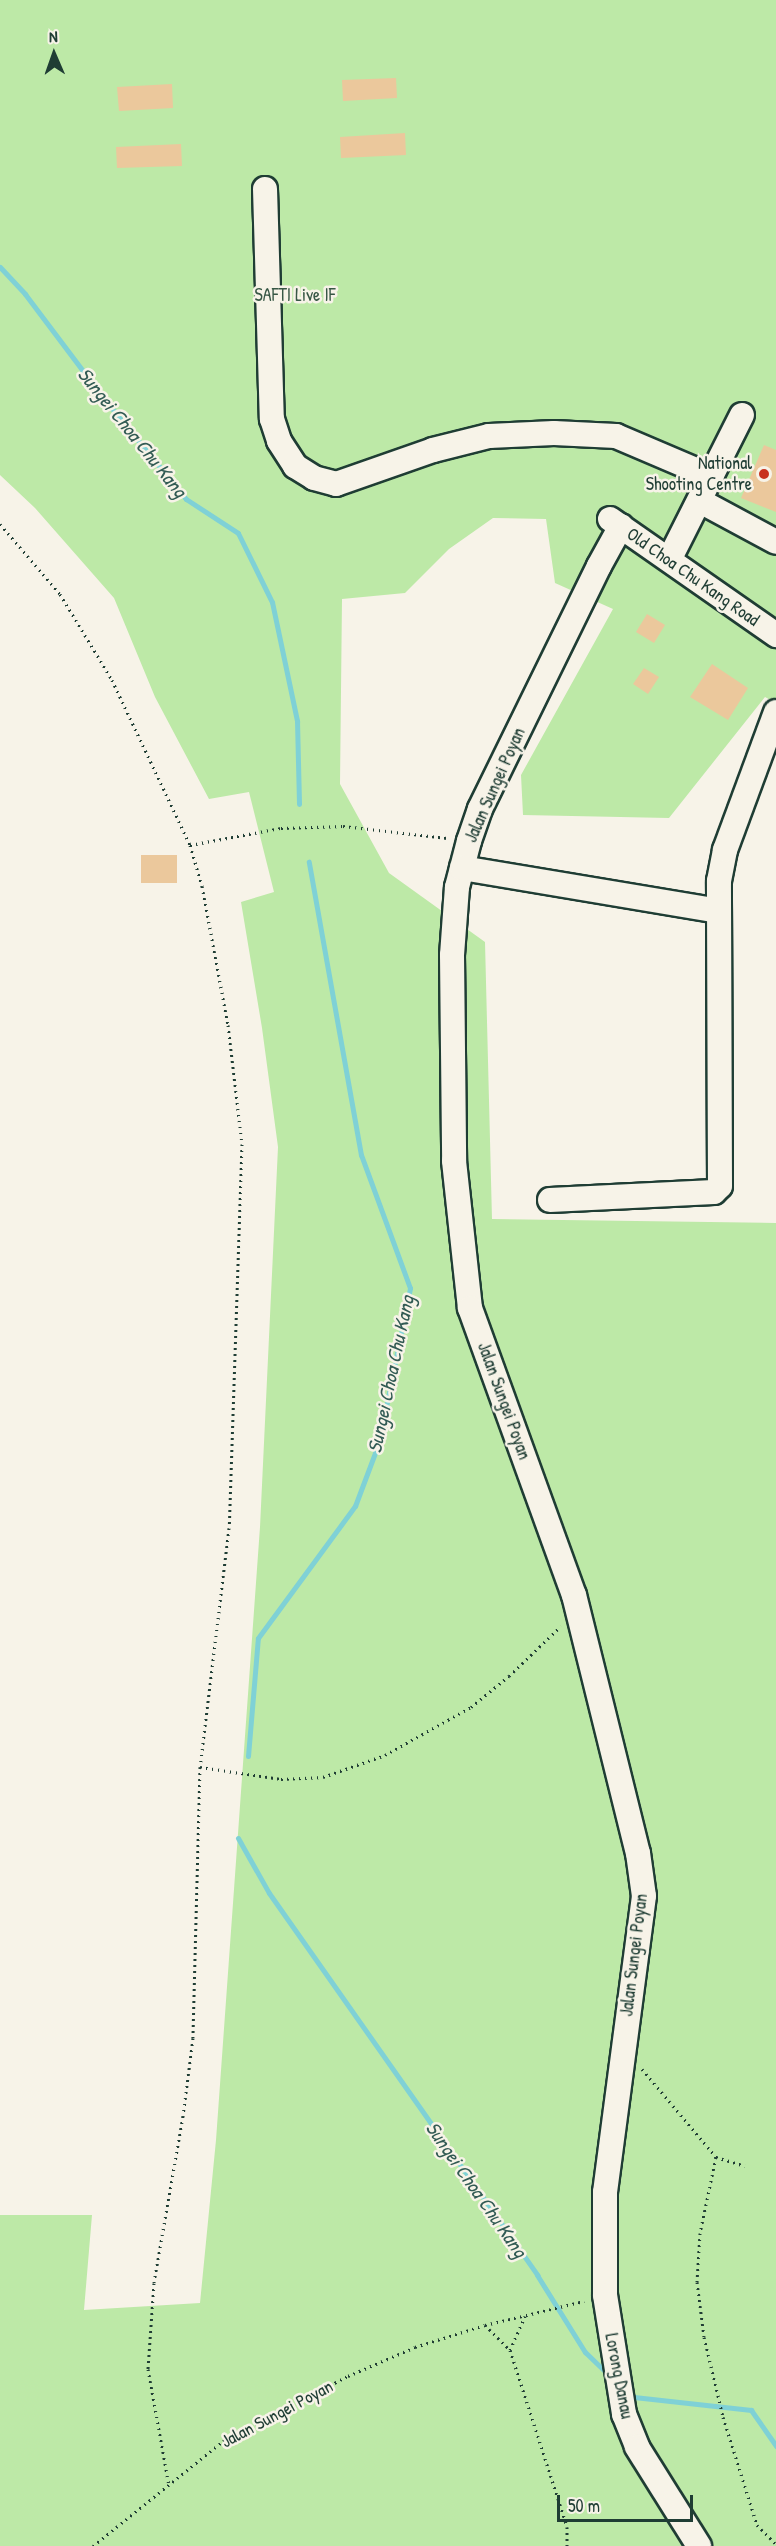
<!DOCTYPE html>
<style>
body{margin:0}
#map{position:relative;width:776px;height:2546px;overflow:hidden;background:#f7f3e8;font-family:"Patrick Hand",sans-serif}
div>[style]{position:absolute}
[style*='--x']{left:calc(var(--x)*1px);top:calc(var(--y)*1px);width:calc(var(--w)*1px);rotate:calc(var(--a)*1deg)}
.green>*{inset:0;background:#bde9a7}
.stream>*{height:5px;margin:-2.5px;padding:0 2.5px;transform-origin:2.5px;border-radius:2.5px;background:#7fd1d6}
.building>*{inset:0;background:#ebc89c}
.path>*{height:3px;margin-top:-1.5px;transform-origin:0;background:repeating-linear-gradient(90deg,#1f3d34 0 1.5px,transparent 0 6px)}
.roads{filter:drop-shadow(2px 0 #1f3d34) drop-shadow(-2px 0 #1f3d34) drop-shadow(0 2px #1f3d34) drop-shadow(0 -2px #1f3d34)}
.minor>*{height:24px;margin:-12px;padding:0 12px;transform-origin:12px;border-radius:12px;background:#f7f3e8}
.dots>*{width:16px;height:16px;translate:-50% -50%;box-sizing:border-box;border:3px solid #f7f3e8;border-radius:50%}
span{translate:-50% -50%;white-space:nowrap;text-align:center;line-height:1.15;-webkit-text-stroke:5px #f7f3e8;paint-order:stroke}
.park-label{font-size:18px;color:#375745}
.poi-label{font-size:18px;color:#1f3d34}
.right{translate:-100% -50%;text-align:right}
.street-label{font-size:18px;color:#1f3d34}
.water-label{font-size:20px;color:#325b54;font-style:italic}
.north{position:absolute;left:24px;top:24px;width:60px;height:60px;-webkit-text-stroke:4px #f7f3e8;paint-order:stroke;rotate:358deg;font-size:16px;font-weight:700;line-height:24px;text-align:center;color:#1f3d34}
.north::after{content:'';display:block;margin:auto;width:21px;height:27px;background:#1f3d34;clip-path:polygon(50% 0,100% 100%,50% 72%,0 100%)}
.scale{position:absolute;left:557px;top:2495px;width:136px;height:27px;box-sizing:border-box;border:3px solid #1f3d34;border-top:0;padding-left:8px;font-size:18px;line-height:21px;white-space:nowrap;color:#1f3d34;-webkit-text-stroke:4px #f7f3e8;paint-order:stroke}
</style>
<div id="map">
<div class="green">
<div style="clip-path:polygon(0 0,776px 0,776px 703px,765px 697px,669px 818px,523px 815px,521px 775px,613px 609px,555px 583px,546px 519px,493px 518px,449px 549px,405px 593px,342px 599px,340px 784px,389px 873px,485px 942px,492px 1219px,776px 1223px,776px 2546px,0 2546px,0 2215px,92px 2215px,84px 2310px,200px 2303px,216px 2140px,260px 1527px,278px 1147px,262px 1028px,241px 902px,274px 892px,249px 792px,209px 799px,155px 697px,114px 598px,35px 508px,0 475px)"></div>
</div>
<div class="stream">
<div style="--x:0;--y:267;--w:37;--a:47"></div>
<div style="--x:25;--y:294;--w:133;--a:53"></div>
<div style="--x:105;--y:400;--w:128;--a:50.7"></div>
<div style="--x:186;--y:499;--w:62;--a:33.2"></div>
<div style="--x:238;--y:533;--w:77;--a:63.8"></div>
<div style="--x:272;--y:602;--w:122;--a:78.1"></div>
<div style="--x:297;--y:721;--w:83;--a:88.6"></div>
<div style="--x:248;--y:1756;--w:118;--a:-85.2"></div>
<div style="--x:258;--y:1638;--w:164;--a:-53.7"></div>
<div style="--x:355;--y:1506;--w:68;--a:-69.4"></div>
<div style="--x:379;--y:1442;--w:157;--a:-78.6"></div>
<div style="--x:410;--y:1288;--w:142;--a:-110.2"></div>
<div style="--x:361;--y:1155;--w:298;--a:-100.1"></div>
<div style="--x:238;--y:1838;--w:63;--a:60.6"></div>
<div style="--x:269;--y:1893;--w:467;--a:54.9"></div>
<div style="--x:537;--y:2275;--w:91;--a:58.1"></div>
<div style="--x:585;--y:2352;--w:32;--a:44"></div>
<div style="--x:628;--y:2392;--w:8;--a:40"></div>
<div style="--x:634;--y:2397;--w:118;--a:6.3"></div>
<div style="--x:751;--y:2410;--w:44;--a:55.2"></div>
</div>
<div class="building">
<div style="clip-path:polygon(396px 78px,397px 98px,343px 101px,342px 80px)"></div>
<div style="clip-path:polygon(172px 84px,173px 108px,119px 111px,117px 87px)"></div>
<div style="clip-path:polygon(405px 133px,406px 155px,341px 158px,340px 137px)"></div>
<div style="clip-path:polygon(181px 144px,182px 166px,117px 168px,116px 147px)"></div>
<div style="clip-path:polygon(764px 445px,776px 450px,776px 512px,741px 498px)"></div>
<div style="clip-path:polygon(647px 614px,665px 625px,654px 643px,636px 632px)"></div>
<div style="clip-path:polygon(712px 664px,748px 688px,728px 720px,690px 697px)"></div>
<div style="clip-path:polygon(644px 668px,659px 677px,648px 694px,633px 684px)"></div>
<div style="clip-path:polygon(141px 855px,177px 855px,177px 883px,141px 883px)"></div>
</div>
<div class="path">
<div style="--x:0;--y:524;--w:92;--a:49.4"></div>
<div style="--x:60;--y:594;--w:100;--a:58.8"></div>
<div style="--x:112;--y:680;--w:183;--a:64.7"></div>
<div style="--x:190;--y:845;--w:43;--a:73.7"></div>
<div style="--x:202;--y:886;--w:141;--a:79.4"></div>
<div style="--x:228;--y:1025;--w:120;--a:83.3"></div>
<div style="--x:242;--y:1144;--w:384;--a:91.9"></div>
<div style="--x:229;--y:1528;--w:241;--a:96.9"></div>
<div style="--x:200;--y:1767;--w:271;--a:91.5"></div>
<div style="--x:193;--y:2038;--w:79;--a:97.3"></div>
<div style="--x:183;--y:2116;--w:169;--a:99.9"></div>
<div style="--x:154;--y:2283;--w:86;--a:94"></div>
<div style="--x:148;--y:2369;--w:119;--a:79.8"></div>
<div style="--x:190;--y:845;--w:93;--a:-10.6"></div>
<div style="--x:281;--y:828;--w:62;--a:-1.8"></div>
<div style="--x:343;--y:826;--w:105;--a:6.6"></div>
<div style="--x:200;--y:1767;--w:82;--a:8.4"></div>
<div style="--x:281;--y:1779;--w:42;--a:-2.7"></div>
<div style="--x:323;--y:1777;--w:66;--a:-19.5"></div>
<div style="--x:385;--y:1755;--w:98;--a:-29.2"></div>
<div style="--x:471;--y:1707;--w:49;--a:-39.2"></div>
<div style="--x:509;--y:1676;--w:72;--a:-43.9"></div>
<div style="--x:642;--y:2069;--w:115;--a:49.9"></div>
<div style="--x:716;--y:2157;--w:30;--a:17"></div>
<div style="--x:716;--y:2157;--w:78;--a:101.9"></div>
<div style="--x:700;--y:2233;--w:49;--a:93.5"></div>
<div style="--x:697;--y:2282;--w:55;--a:82.7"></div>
<div style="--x:704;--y:2337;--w:82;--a:76.6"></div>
<div style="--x:723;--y:2417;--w:113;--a:72.5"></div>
<div style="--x:757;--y:2525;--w:27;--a:45"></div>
<div style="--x:485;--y:2325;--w:35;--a:45"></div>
<div style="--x:510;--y:2350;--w:186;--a:72.1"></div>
<div style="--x:567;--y:2527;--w:19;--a:90"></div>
<div style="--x:510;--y:2350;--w:37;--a:-66"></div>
<div style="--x:93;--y:2546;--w:167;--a:-38.9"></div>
<div style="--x:223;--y:2441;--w:141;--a:-27.5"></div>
<div style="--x:348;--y:2376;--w:73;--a:-23.4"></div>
<div style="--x:415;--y:2347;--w:73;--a:-17.4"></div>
<div style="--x:485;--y:2325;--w:102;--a:-13.6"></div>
</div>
<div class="roads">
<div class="minor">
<div style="--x:265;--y:189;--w:230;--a:88.3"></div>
<div style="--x:272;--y:419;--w:23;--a:72"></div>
<div style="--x:279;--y:441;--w:30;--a:57"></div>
<div style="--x:295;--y:466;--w:22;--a:32"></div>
<div style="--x:314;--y:478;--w:23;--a:15"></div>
<div style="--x:336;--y:484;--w:103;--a:-19.3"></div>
<div style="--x:433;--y:450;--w:58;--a:-14"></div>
<div style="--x:489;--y:436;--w:65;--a:-2.6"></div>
<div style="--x:554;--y:433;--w:62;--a:2.8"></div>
<div style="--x:616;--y:436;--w:104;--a:23.1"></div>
<div style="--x:700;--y:501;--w:86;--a:28.3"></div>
<div style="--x:610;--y:519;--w:203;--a:34.9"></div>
<div style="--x:621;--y:526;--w:46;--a:118.8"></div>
<div style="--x:599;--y:566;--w:271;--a:116.1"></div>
<div style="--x:480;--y:809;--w:34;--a:109"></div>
<div style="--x:469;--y:841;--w:48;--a:104.6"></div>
<div style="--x:457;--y:887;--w:68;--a:94.2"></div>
<div style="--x:452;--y:955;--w:206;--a:89.4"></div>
<div style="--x:454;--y:1161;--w:148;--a:83.8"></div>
<div style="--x:470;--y:1308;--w:305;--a:70.1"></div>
<div style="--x:574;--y:1595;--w:266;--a:76.1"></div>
<div style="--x:638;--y:1853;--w:43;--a:82.1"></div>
<div style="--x:644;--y:1896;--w:299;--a:97.5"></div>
<div style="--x:605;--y:2192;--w:103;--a:90"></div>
<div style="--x:605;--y:2295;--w:121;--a:80.9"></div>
<div style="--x:624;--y:2414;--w:35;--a:68"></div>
<div style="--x:637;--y:2447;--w:117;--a:57.9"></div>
<div style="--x:670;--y:558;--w:160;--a:-63.3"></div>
<div style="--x:462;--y:868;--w:260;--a:9.5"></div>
<div style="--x:550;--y:1200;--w:164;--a:-2.8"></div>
<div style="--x:714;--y:1192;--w:8;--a:-45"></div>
<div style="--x:720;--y:1186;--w:305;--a:-90.2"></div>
<div style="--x:719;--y:881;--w:32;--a:-79"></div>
<div style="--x:725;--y:850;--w:147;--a:-69.7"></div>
</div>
</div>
<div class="dots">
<div style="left:764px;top:474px;background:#c8321e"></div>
</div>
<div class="park-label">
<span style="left:295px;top:295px">SAFTI Live IF</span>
</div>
<div class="poi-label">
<span class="right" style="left:752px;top:474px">National<br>Shooting Centre</span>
</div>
<div class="street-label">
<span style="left:693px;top:577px;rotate:35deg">Old Choa Chu Kang Road</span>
<span style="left:495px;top:785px;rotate:-66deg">Jalan Sungei Poyan</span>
<span style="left:504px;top:1401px;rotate:70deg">Jalan Sungei Poyan</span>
<span style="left:634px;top:1955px;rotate:-83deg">Jalan Sungei Poyan</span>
<span style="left:619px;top:2376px;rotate:79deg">Lorong Danau</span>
<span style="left:277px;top:2414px;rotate:-28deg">Jalan Sungei Poyan</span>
</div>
<div class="water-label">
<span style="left:133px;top:432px;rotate:51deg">Sungei Choa Chu Kang</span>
<span style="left:390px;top:1374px;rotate:-78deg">Sungei Choa Chu Kang</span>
<span style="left:477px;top:2189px;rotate:55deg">Sungei Choa Chu Kang</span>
</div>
<div class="north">N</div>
<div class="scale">50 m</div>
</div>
